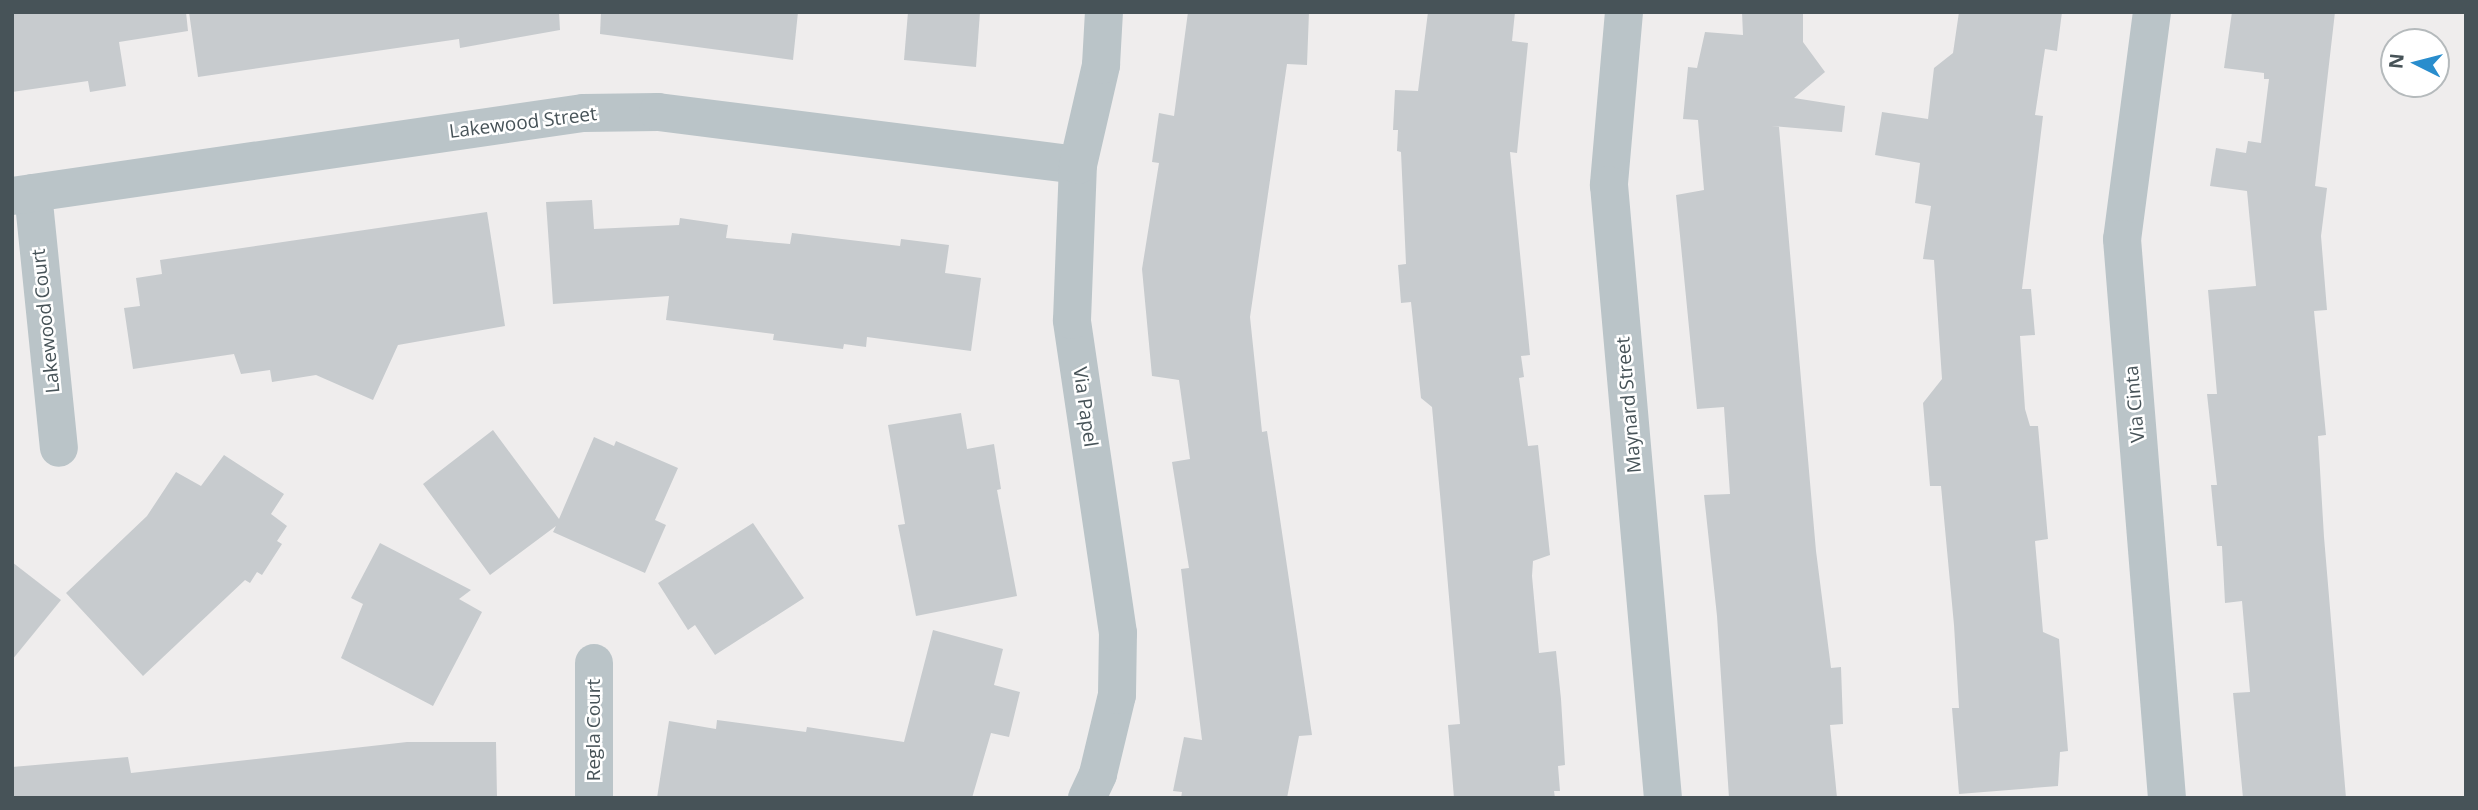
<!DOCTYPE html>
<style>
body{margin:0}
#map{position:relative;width:2478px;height:810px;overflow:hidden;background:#efeded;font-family:"Open Sans",sans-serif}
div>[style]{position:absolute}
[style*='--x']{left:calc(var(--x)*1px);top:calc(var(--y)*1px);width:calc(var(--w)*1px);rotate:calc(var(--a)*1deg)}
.building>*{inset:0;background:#c7cbce}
.street>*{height:38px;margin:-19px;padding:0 19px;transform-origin:19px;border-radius:19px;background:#bac4c8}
span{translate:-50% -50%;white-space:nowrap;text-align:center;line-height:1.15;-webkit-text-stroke:5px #fff;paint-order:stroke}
.street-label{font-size:19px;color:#475358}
.frame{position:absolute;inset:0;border:14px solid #475358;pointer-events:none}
.north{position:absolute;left:2380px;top:28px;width:70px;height:70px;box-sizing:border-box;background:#fff;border:2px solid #b5babc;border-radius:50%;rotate:276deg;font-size:19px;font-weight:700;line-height:28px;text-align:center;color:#475358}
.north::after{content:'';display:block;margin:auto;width:24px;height:32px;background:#298dcd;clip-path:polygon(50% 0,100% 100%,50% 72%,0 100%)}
</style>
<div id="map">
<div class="building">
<div style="clip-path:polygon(12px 12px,186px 12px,188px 31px,119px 42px,126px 86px,90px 92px,88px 81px,12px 92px)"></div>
<div style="clip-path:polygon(189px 12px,559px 12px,560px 30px,460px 48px,459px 39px,198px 77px)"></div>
<div style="clip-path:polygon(601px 12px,798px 12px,793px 60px,600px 34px)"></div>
<div style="clip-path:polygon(908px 12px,980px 12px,976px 67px,904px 60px)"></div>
<div style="clip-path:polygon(1188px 12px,1309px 12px,1307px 65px,1287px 64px,1250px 317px,1262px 432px,1267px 431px,1312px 735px,1299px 736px,1287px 798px,1181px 798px,1182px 792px,1173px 791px,1184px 737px,1202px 740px,1181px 569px,1189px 568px,1172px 462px,1190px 459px,1179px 380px,1152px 376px,1142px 269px,1159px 163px,1152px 162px,1159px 113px,1174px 116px)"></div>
<div style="clip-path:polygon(1428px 12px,1515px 12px,1512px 41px,1528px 43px,1517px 153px,1510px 152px,1530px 355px,1521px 356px,1524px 377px,1519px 378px,1528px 446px,1538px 445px,1550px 555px,1533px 561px,1532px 576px,1539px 653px,1556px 651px,1561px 699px,1565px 765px,1558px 766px,1560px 791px,1554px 791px,1555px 798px,1454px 798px,1448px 725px,1460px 724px,1442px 516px,1432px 407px,1421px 398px,1411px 302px,1401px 303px,1398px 265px,1406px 264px,1401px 152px,1397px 151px,1398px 130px,1393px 130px,1395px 90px,1418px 91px)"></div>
<div style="clip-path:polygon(1742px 12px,1803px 12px,1803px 42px,1825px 72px,1794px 98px,1845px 106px,1842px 132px,1771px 126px,1779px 127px,1816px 551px,1831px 668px,1841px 667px,1843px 724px,1830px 725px,1837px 798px,1729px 798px,1717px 616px,1704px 495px,1730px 494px,1724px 407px,1697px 409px,1676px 195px,1704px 190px,1698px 120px,1683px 119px,1688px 67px,1697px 68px,1705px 32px,1743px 35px)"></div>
<div style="clip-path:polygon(1959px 12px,2062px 12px,2057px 51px,2045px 49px,2035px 115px,2043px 116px,2022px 289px,2031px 289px,2035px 335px,2020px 336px,2025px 409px,2030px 426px,2038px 426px,2048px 539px,2035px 541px,2043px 632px,2059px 639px,2068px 751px,2060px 752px,2058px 786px,1959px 794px,1952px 708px,1959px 708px,1954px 625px,1941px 486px,1930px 486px,1923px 403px,1942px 379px,1934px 260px,1923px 259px,1931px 206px,1915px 203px,1920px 163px,1875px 155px,1882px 112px,1928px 119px,1934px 68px,1953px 53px)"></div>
<div style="clip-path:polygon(2232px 12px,2335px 12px,2315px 186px,2327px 188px,2321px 236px,2327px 310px,2314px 311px,2326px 435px,2318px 436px,2324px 537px,2346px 798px,2243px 798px,2233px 693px,2250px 692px,2242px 601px,2225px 603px,2222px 546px,2217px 546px,2211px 485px,2217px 485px,2207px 394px,2217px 394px,2208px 290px,2256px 286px,2247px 191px,2210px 186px,2216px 148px,2246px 153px,2248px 141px,2261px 143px,2269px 79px,2264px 79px,2264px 73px,2224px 68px)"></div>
<div style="clip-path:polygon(592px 200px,594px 229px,679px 225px,680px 218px,728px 225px,726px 238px,790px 244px,792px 233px,900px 246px,901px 239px,949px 245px,945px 273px,981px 278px,971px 351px,867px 337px,866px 347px,844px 344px,843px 349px,773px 340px,774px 334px,666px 320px,669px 296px,553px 304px,546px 202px)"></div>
<div style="clip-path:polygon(487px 212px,505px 326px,398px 345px,373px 400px,316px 375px,272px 382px,270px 370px,241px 374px,234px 354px,133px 369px,124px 308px,140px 306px,136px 278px,162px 274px,160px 260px)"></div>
<div style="clip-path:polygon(961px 413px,967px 449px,994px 444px,1001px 489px,997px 490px,1017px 596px,916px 616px,898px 525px,905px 524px,888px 425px)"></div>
<div style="clip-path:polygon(493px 430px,559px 519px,594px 437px,614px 446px,616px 441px,678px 468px,655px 520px,666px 525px,645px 573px,553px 532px,556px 526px,490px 575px,423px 484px)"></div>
<div style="clip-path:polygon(224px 455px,284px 494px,271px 514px,287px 526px,277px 541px,282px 544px,262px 575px,257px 572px,250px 583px,245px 580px,143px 676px,66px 593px,147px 516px,176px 472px,201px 486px)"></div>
<div style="clip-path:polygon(753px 523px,804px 598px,715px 655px,695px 625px,688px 630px,658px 583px)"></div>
<div style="clip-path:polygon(380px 543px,471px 590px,459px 599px,482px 612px,433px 706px,341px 658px,363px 604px,351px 598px)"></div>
<div style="clip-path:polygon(12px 562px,61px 600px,12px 660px)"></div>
<div style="clip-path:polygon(933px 630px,1003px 649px,994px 685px,1020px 692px,1009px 737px,991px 733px,972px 798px,657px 798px,669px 721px,716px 729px,717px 720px,806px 732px,807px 727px,904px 742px)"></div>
<div style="clip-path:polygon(407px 742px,496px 742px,497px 798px,12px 798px,12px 767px,128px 757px,131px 773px)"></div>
</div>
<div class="street">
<div style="--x:1624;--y:12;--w:174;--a:95"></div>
<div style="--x:1609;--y:185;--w:615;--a:84.97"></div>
<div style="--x:2152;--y:12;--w:229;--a:97.5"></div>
<div style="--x:2122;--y:239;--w:561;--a:85.4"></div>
<div style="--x:33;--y:193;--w:256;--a:84.2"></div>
<div style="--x:12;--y:196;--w:577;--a:-8.27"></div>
<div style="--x:583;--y:113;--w:75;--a:-0.8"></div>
<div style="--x:658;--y:112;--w:423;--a:7.2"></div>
<div style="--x:594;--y:663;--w:135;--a:90"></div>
<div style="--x:1087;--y:798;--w:26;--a:-65"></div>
<div style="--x:1098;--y:774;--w:81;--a:-76.5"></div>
<div style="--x:1117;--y:695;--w:62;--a:-89.1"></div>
<div style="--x:1118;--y:633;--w:316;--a:-98.4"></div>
<div style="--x:1072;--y:320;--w:155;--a:-87.8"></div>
<div style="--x:1078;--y:165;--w:103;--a:-77"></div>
<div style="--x:1101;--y:65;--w:53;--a:-86.8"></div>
</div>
<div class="street-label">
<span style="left:523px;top:123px;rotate:-7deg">Lakewood Street</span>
<span style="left:46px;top:321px;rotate:-96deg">Lakewood Court</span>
<span style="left:2135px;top:404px;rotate:-95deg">Via Cinta</span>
<span style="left:1629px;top:405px;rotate:-95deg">Maynard Street</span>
<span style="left:1085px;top:407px;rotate:82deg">Via Papel</span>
<span style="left:594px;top:730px;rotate:-90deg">Regla Court</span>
</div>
<div class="frame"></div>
<div class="north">N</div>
</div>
